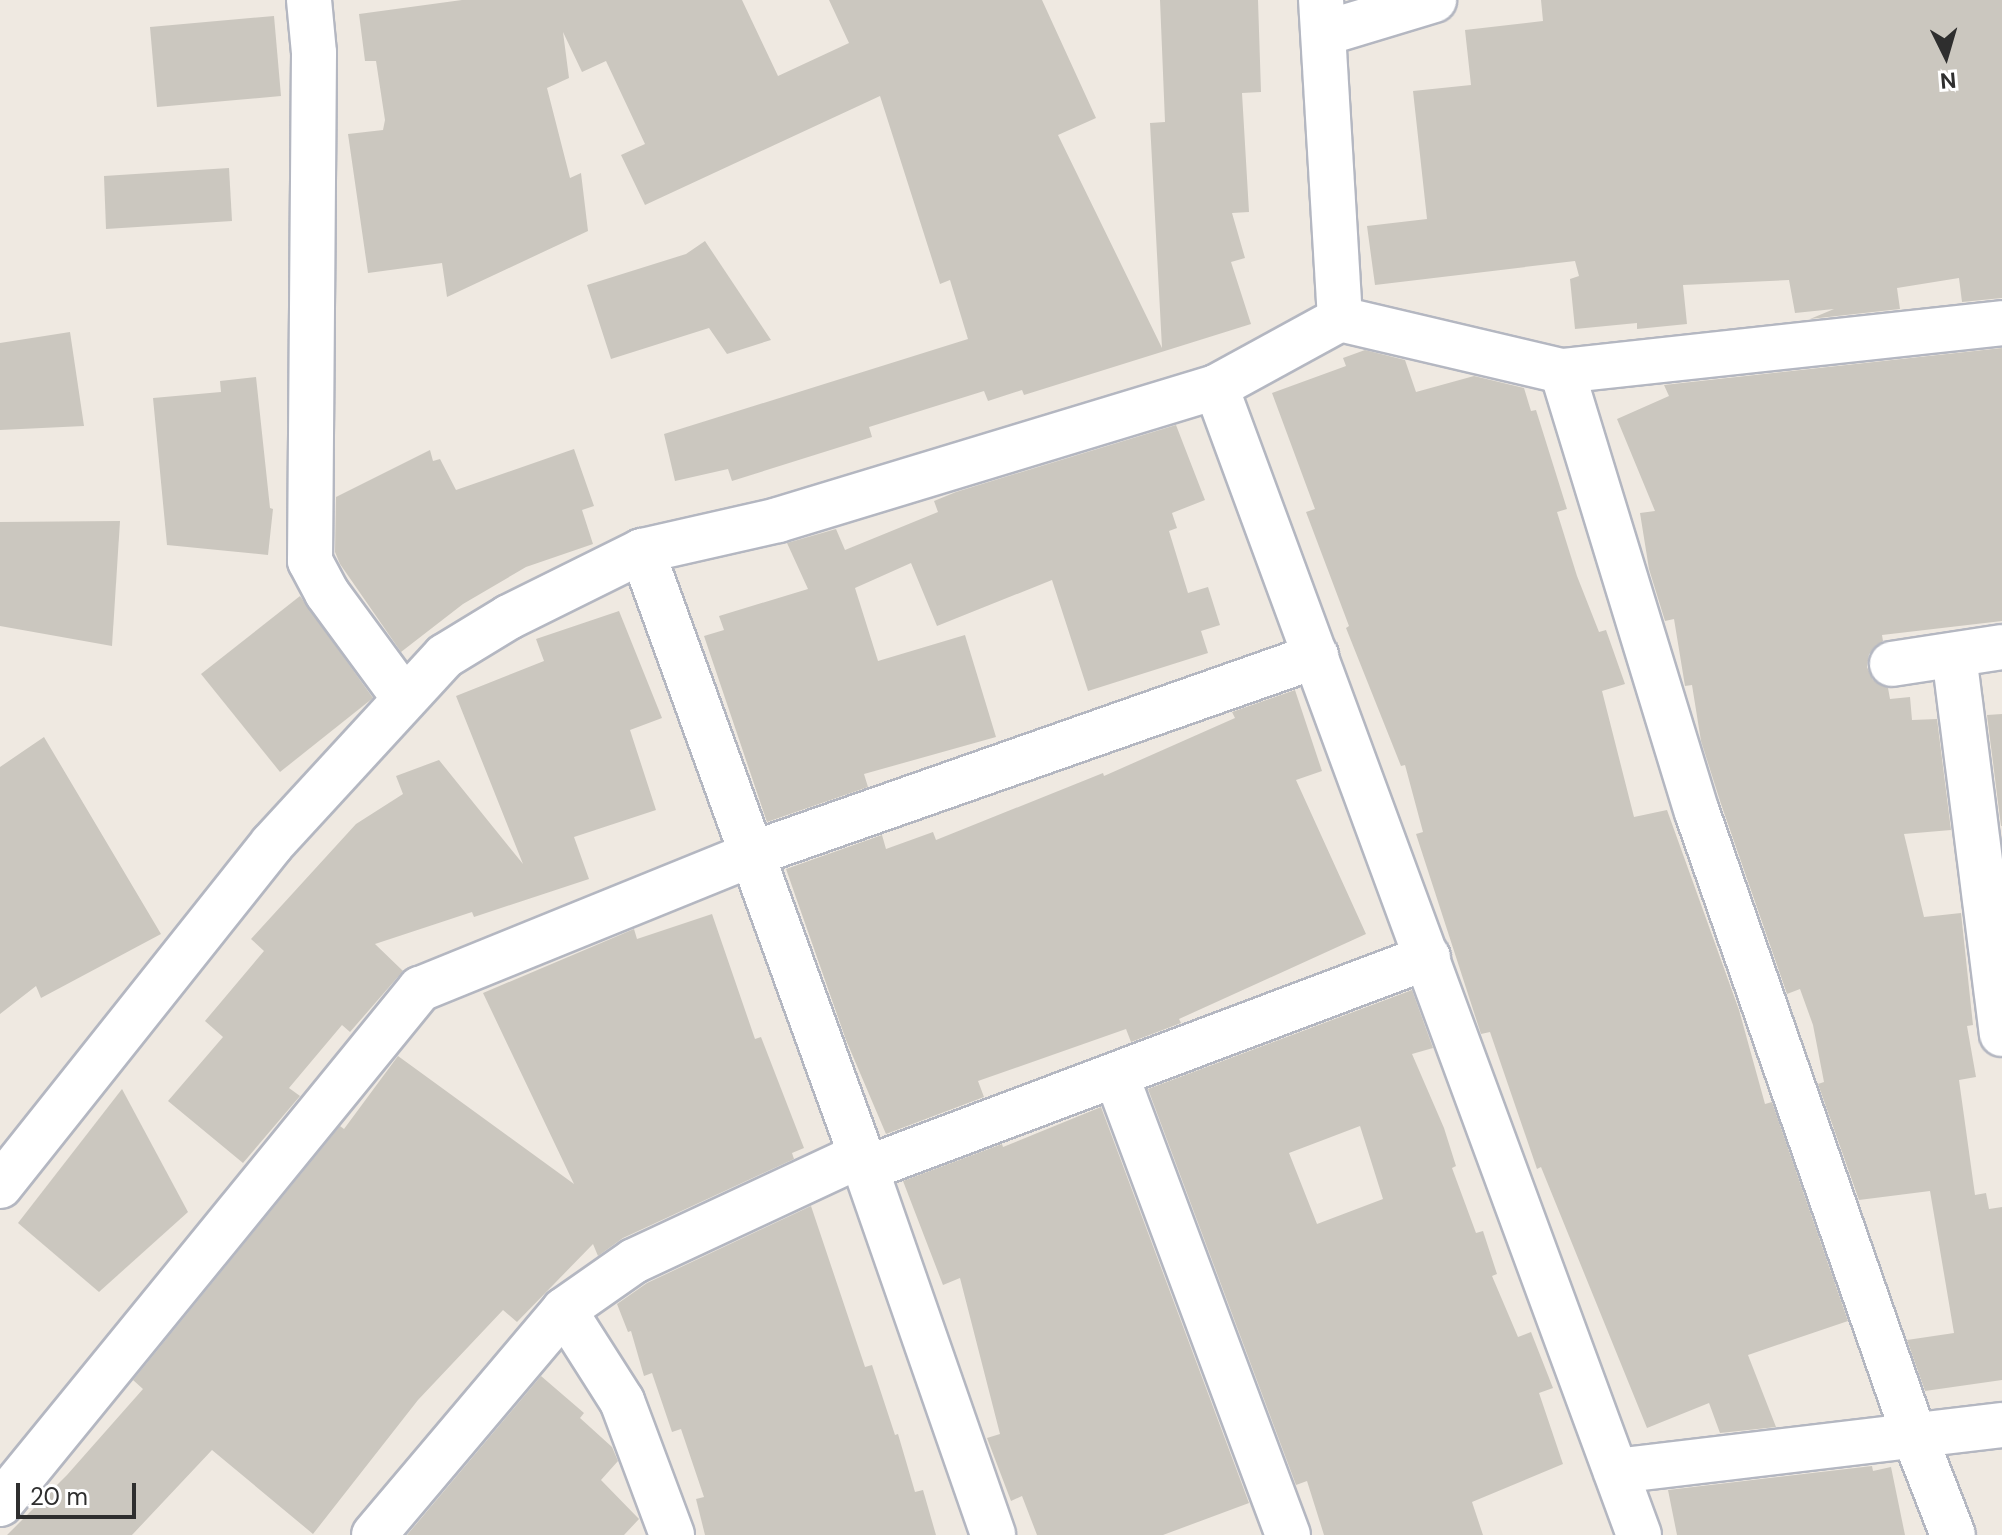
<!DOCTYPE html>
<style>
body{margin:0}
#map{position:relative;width:2002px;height:1535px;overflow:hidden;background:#efe9e1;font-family:"DM Sans",sans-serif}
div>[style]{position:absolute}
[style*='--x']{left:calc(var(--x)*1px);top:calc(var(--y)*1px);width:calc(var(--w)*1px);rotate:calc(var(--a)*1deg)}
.building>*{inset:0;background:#cbc7bf}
.roads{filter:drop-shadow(2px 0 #b4b7c1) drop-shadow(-2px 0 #b4b7c1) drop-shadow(0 2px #b4b7c1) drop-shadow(0 -2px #b4b7c1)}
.minor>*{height:44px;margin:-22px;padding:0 22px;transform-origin:22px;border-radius:22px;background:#fff}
span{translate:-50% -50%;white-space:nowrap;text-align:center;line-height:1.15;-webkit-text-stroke:8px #fff;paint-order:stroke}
.north{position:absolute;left:1906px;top:16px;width:80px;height:80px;-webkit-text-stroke:6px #fff;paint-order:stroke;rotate:175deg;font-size:22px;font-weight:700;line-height:32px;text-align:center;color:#2e2e2e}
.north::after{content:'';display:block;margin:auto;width:28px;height:36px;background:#2e2e2e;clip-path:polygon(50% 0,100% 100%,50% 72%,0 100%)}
.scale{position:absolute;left:16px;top:1483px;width:120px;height:36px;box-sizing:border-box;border:4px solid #2e2e2e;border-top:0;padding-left:10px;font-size:24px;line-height:28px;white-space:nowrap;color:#2e2e2e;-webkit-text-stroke:6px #fff;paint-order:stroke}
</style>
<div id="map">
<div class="building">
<div style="clip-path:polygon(462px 0,742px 0,778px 76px,849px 43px,829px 0,1042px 0,1096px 118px,1058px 135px,1162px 348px,1150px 123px,1165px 122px,1160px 0,1258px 0,1261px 92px,1242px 93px,1249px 212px,1232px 213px,1245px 258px,1231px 262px,1251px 324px,1024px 395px,1022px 390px,988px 401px,984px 391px,869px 427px,872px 437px,732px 481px,728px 469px,675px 481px,664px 434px,968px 339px,950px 280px,940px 284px,880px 96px,645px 205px,621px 155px,645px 144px,606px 61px,582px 72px,563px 32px,569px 78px,547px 88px,570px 178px,581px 173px,588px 231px,447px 297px,442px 263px,368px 273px,348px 134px,383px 130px,385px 120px,376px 61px,365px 61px,359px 14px)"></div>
<div style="clip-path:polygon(1541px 0,2002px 0,2002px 298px,1962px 302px,1959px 278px,1897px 288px,1900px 309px,1810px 319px,1834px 309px,1795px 313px,1789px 280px,1683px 285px,1687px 324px,1637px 329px,1637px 323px,1575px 329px,1570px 279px,1579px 276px,1575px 261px,1375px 285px,1367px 226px,1427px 219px,1413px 91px,1471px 85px,1465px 30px,1543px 21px)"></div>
<div style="clip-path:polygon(274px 16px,281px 96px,157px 107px,150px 27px)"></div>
<div style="clip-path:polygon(229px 168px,232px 221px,106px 229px,104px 176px)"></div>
<div style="clip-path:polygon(705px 241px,771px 340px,727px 354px,709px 328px,611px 359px,587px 285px,686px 254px)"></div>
<div style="clip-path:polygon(70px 332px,84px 426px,0 430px,0 343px)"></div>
<div style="clip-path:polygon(2002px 348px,2002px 621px,1882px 635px,1883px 641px,1869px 654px,1867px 667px,1873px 680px,1888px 688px,1890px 699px,1910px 697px,1912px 720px,1937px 719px,1951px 830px,1904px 834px,1924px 917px,1961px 913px,1973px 1025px,1967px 1026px,1976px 1077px,1959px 1080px,1975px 1195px,1986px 1193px,1989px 1209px,2002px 1207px,2002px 1380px,1925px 1391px,1907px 1340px,1954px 1333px,1930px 1191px,1859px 1200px,1818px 1084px,1824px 1082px,1813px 1025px,1800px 989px,1787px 994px,1721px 804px,1701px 741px,1692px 685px,1685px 686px,1674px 619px,1665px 621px,1649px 569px,1640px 513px,1655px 511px,1617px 419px,1669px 396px,1664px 385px)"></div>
<div style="clip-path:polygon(1365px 350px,1405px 360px,1416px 392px,1474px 376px,1524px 388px,1531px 411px,1536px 410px,1567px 509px,1557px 512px,1577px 576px,1599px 632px,1606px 630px,1625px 684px,1602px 691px,1634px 817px,1667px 810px,1739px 1010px,1765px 1104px,1772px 1102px,1848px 1321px,1748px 1355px,1776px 1427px,1720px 1433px,1709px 1403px,1647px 1428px,1541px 1167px,1537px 1169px,1490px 1032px,1481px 1034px,1416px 834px,1423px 832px,1405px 765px,1401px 766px,1346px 628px,1349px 626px,1306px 512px,1315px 509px,1272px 393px,1346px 366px,1343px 358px)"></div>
<div style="clip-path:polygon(256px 377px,270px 508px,273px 509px,268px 555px,167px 545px,153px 398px,221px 392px,220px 381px)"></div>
<div style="clip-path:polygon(1176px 425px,1205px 500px,1172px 513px,1177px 528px,1169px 531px,1188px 593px,1208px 587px,1220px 625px,1201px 631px,1208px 653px,1088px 691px,1052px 580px,937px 626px,911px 563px,855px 588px,878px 661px,965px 635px,996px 737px,864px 774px,868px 787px,767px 822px,704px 636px,724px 630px,719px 616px,808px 589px,787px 543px,836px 529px,845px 550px,938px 512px,934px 501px,956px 492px)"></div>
<div style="clip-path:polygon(574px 449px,594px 506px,582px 510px,593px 544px,526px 567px,463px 604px,401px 652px,340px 564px,335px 552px,336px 497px,430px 450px,433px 461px,440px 459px,456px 490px)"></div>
<div style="clip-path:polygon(120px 521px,112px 646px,0 626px,0 522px)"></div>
<div style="clip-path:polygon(300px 596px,373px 698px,280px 772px,201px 674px)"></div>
<div style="clip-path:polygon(619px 611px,662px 718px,630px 730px,656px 810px,574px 837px,589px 879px,474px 917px,472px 912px,375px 944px,403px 971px,350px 1032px,342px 1025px,289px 1088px,300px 1096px,243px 1163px,168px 1101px,223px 1037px,205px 1021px,264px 951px,251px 939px,356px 824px,403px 794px,396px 776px,439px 760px,523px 864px,456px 696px,544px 661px,536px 639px)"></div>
<div style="clip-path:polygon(1295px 690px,1322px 771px,1296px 780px,1366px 934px,1179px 1019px,1181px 1023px,1131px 1042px,1126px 1029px,978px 1081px,984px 1097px,886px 1134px,846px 1040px,786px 869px,882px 835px,886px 849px,933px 832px,936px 840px,1103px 773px,1104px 776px,1235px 718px,1232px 712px)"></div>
<div style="clip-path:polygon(2002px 714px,2002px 826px,2001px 826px,1987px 715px)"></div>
<div style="clip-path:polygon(44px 737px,161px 934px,41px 998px,36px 986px,0 1014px,0 767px)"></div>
<div style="clip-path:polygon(712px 914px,755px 1039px,761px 1037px,804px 1148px,792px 1153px,794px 1159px,623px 1238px,598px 1256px,593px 1244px,517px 1322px,503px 1310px,418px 1400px,313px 1534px,212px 1450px,132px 1535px,7px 1535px,67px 1475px,143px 1389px,133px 1380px,340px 1126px,344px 1129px,398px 1056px,574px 1184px,483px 993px,634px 929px,637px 939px)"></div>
<div style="clip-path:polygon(evenodd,1412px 990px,1433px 1048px,1412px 1054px,1444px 1128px,1456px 1166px,1452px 1168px,1476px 1233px,1483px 1231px,1497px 1274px,1492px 1276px,1518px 1337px,1531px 1332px,1553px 1388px,1539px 1393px,1563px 1464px,1472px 1502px,1483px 1535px,1324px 1535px,1307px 1481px,1296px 1485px,1148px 1089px,1412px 990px,1360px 1126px,1383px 1199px,1317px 1224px,1289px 1153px,1360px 1126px)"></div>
<div style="clip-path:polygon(122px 1089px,188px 1212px,99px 1292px,18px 1223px)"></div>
<div style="clip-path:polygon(1101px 1107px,1249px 1503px,1163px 1535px,1037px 1535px,1022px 1496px,1011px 1501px,987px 1438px,1000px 1434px,960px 1278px,943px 1285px,903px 1181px,1002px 1144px,1003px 1147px)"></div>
<div style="clip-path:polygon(811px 1206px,865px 1367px,872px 1365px,895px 1435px,898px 1434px,915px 1492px,923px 1490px,936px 1535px,705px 1535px,696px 1499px,704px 1497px,681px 1429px,672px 1432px,652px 1373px,644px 1376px,631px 1331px,628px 1332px,617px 1304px,647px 1283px)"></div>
<div style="clip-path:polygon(541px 1376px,584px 1413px,580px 1418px,612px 1447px,618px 1461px,601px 1480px,639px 1519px,624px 1535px,407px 1535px)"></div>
<div style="clip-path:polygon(1872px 1466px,1873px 1471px,1891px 1467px,1905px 1535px,1677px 1535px,1668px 1490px)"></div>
</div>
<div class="roads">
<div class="minor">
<div style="--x:309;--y:0;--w:53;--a:84.6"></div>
<div style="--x:314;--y:53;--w:508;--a:90.45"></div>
<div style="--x:310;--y:561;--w:36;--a:62"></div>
<div style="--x:327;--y:593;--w:130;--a:53.7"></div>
<div style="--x:1325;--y:33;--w:114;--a:-16.8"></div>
<div style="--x:1340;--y:319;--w:228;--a:13.2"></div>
<div style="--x:1562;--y:371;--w:443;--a:-6.2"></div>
<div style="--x:1562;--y:371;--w:461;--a:73"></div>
<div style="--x:1697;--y:812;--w:660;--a:70.8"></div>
<div style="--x:1914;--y:1435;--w:107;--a:68.7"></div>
<div style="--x:1216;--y:387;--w:1223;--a:69.77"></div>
<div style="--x:642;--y:551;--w:642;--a:70.07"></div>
<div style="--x:861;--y:1155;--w:402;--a:70.8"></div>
<div style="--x:1954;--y:655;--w:382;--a:82.8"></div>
<div style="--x:1892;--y:664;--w:111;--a:-8.8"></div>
<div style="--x:1116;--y:1075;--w:491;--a:69.5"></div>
<div style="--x:0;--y:1186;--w:437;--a:-51.5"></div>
<div style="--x:272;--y:844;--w:255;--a:-47.4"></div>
<div style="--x:445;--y:656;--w:75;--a:-31.4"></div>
<div style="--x:509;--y:617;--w:148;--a:-26.4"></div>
<div style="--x:642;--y:551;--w:139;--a:-12.8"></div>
<div style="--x:778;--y:520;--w:458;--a:-16.9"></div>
<div style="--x:1216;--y:387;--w:141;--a:-28.7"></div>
<div style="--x:1340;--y:319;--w:320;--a:-93.4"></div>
<div style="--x:564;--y:1310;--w:108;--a:57.5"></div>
<div style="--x:622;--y:1401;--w:143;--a:69.5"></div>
<div style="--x:1616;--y:1471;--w:389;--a:-6.8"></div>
<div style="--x:0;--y:1504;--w:665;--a:-50.8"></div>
<div style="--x:420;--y:989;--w:358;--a:-22.1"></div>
<div style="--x:752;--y:854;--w:598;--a:-19.34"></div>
<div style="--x:374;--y:1535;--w:294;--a:-49.8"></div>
<div style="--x:564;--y:1310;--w:85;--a:-35"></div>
<div style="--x:634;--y:1261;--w:251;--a:-25"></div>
<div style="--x:861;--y:1155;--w:16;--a:43"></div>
<div style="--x:873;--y:1166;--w:593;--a:-20.64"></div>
</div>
</div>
<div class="north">N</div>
<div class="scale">20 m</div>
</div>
